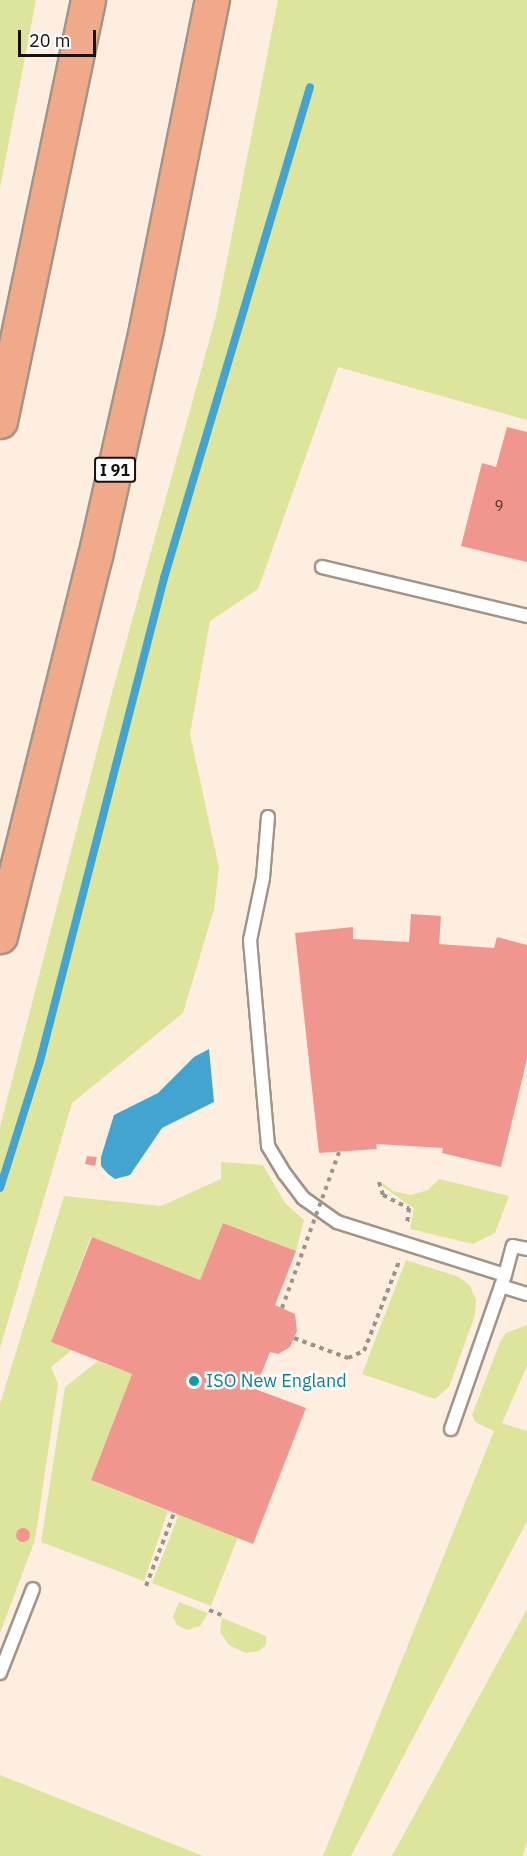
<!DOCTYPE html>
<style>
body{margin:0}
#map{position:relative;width:527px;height:1856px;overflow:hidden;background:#fdeedf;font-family:"IBM Plex Sans",sans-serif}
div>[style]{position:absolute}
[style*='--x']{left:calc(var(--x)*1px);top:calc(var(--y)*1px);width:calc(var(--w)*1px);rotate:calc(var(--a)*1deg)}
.green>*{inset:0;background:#dde49c}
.water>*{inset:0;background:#43a4d0}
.stream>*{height:8px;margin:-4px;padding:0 4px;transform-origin:4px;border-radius:4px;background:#43a4d0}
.building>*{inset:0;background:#f1968f}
.round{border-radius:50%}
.path>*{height:4px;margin-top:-2px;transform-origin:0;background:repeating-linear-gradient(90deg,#9d9287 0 4.5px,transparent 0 9px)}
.roads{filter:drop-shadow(2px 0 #a29487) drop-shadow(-2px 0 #a29487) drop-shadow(0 2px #a29487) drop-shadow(0 -2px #a29487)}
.lane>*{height:12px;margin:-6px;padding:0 6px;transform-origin:6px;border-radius:6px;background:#fff}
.highway>*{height:33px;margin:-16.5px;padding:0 16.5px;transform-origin:16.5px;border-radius:16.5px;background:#f0aa8a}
.path-bridge>*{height:4px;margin-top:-2px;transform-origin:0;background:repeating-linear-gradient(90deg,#9d9287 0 4.5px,transparent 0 9px)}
.dots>*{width:16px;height:16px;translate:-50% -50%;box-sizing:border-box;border:3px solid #fefefe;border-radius:50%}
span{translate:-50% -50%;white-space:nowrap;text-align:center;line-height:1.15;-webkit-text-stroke:5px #fefefe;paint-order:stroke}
.number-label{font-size:15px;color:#4e332e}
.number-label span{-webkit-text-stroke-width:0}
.shield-label span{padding:2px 4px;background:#fefefe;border:2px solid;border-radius:4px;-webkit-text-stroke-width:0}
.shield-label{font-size:16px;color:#18120e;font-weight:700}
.culture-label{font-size:18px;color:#0d838f}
.left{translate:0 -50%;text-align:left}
.scale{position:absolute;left:18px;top:30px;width:78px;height:27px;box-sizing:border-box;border:3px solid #18120e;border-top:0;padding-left:8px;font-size:18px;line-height:21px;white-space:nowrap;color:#18120e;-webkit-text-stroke:4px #fefefe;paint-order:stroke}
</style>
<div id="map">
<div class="green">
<div style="clip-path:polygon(0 0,36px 0,0 188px)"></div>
<div style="clip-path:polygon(278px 0,527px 0,527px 420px,338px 367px,258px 589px,210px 621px,190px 734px,219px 868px,214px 909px,183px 1013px,72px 1103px,0 1348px,0 1127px,112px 693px,216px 316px)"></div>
<div style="clip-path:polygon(221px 1162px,263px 1165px,285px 1203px,304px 1220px,296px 1251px,223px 1223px,200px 1280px,91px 1237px,51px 1342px,72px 1350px,51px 1367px,58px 1384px,35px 1540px,0 1633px,0 1404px,64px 1196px,161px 1206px,221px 1179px)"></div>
<div style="clip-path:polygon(439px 1179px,509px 1196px,495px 1233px,473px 1244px,410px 1229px,414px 1208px,383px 1187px,383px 1183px,393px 1191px,411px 1195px,428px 1190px)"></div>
<div style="clip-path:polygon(406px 1260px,459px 1277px,470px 1286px,476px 1300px,475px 1315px,449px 1387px,435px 1399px,362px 1374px)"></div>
<div style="clip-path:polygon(527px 1325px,527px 1366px,502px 1423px,527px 1431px,527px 1521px,351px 1856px,323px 1856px,494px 1431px,475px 1422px,472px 1415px,500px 1342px,506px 1333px)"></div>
<div style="clip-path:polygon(98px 1361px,132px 1374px,91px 1480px,168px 1511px,144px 1581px,41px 1542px,65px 1387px)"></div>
<div style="clip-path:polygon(179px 1514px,238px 1537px,211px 1606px,152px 1583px)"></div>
<div style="clip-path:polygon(179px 1602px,208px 1613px,200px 1626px,187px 1630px,177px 1625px,173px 1617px)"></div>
<div style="clip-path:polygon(527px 1609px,527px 1841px,523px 1856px,392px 1856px)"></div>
<div style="clip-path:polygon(222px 1618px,266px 1636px,266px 1645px,259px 1651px,246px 1653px,229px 1645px,220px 1632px)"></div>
<div style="clip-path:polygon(0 1775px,203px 1856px,0 1856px)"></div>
</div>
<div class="water">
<div style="clip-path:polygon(209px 1049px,214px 1102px,162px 1128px,130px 1175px,115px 1179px,108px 1174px,101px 1166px,101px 1157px,114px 1115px,158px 1093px,194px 1057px)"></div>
</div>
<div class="stream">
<div style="--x:0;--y:1188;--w:133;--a:-72.5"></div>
<div style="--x:40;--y:1061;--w:499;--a:-75.6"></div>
<div style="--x:164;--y:578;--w:512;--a:-73.44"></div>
</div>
<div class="building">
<div style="clip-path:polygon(507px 427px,527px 432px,527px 562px,461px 546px,482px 463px,496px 467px)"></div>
<div style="clip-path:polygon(411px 914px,441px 916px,439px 944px,494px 948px,497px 937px,527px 945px,527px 1059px,501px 1167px,442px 1153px,443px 1148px,376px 1144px,377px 1149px,319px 1153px,295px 933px,353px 927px,353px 939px,409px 942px)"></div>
<div style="clip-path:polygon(87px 1156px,97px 1157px,95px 1166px,85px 1164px)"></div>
<div style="clip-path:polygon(223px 1223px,296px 1251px,275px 1305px,295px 1314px,297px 1331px,290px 1347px,278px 1354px,270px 1352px,255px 1389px,306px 1408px,253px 1544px,91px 1480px,132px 1374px,51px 1342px,92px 1237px,200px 1280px)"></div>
<div class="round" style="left:16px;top:1528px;width:14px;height:14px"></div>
</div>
<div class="path">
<div style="--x:379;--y:1182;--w:14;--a:73"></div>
<div style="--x:383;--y:1195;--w:29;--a:27"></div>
<div style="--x:409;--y:1208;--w:16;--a:97"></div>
<div style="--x:294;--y:1338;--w:58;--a:20.3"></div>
<div style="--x:348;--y:1358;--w:17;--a:-24"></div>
<div style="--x:364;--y:1351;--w:99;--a:-68.6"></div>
<div style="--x:146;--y:1586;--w:78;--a:-69"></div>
<div style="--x:209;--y:1610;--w:16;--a:22"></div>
</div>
<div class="roads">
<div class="lane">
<div style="--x:322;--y:567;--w:211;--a:13.4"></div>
<div style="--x:268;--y:817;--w:61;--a:94.7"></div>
<div style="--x:263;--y:878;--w:63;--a:101.8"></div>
<div style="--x:250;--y:940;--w:207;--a:85"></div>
<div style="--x:268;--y:1146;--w:33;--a:59"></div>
<div style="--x:285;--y:1174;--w:30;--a:53"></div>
<div style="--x:303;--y:1198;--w:42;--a:35.2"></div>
<div style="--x:337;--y:1222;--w:176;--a:17.5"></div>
<div style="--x:505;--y:1275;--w:30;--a:-75"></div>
<div style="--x:513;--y:1246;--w:14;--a:12"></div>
<div style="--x:501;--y:1286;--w:27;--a:17"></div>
<div style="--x:451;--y:1429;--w:163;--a:-70.7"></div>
<div style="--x:0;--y:1673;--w:90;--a:-68.6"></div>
</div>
<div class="highway">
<div style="--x:0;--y:421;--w:430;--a:-78.2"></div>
<div style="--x:0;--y:936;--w:392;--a:-76"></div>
<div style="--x:95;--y:556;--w:233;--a:-77.3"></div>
<div style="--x:146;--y:329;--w:336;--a:-78.7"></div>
</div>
</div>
<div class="path-bridge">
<div style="--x:282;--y:1308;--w:166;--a:-69.9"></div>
</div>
<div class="dots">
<div style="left:194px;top:1381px;background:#0f9aa8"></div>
</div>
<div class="number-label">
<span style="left:499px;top:506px">9</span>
</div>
<div class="shield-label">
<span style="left:115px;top:470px">I 91</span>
</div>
<div class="culture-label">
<span class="left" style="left:206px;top:1381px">ISO New England</span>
</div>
<div class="scale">20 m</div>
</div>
